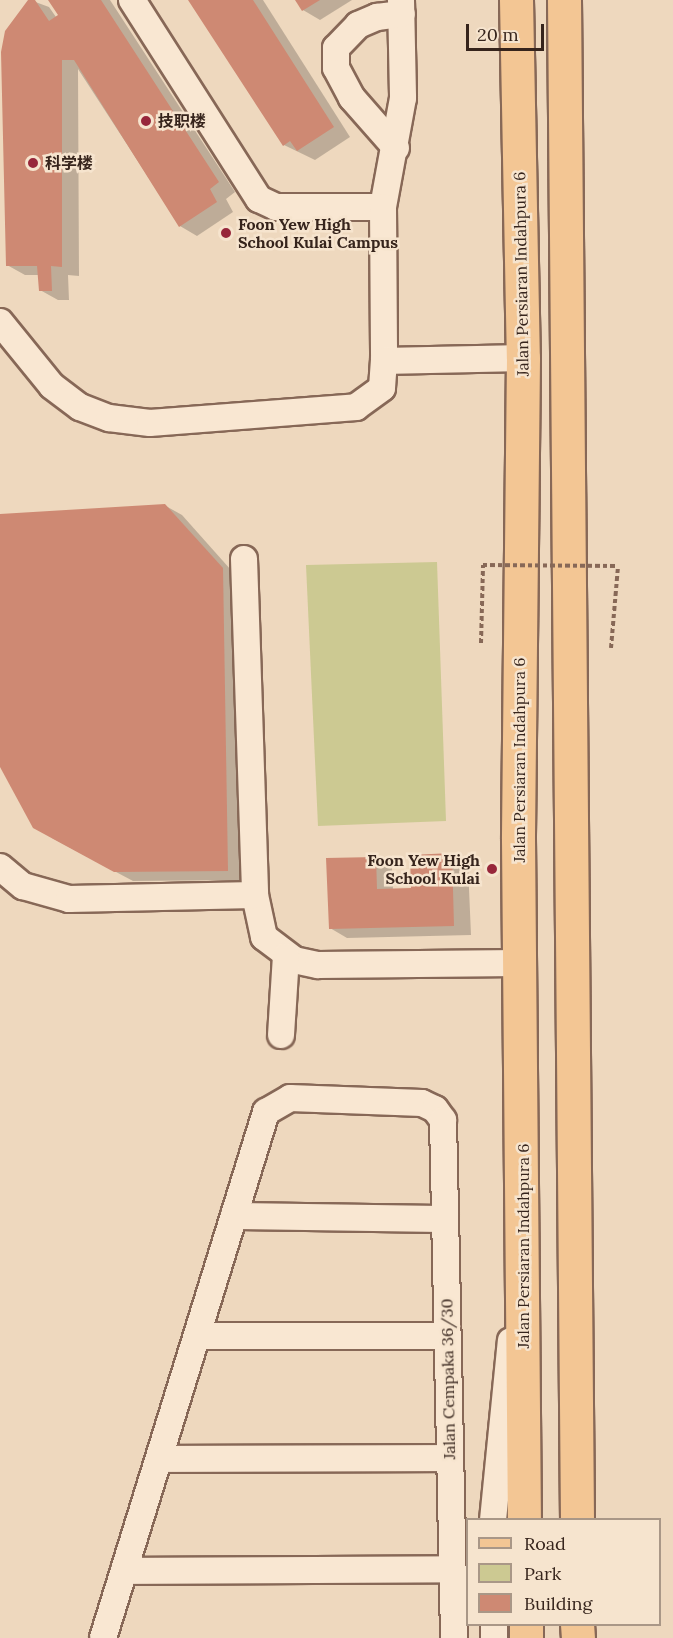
<!DOCTYPE html>
<meta charset="utf-8">
<style>
body{margin:0}
#map{position:relative;width:673px;height:1638px;overflow:hidden;background:#eed8be;font-family:Lora,"Noto Sans SC",serif}
div>[style]{position:absolute}
[style*='--x']{left:calc(var(--x)*1px);top:calc(var(--y)*1px);width:calc(var(--w)*1px);rotate:calc(var(--a)*1deg)}
.green>*{inset:0;background:#ccc992}
.shadow>*{inset:0;background:#0003}
.building>*{inset:0;background:#ce8973}
.path>*{height:4px;margin-top:-2px;transform-origin:0;background:repeating-linear-gradient(90deg,#876857 0 4.5px,transparent 0 7.5px)}
.roads{filter:drop-shadow(2px 0 #876857) drop-shadow(-2px 0 #876857) drop-shadow(0 2px #876857) drop-shadow(0 -2px #876857)}
.minor>*{height:26px;margin:-13px;padding:0 13px;transform-origin:13px;border-radius:13px;background:#f9e7d2}
.major>*{height:33px;margin:-16.5px;padding:0 16.5px;transform-origin:16.5px;border-radius:16.5px;background:#f3c694}
.path-bridge>*{height:4px;margin-top:-2px;transform-origin:0;background:repeating-linear-gradient(90deg,#876857 0 4.5px,transparent 0 7.5px)}
.dots>*{width:16px;height:16px;translate:-50% -50%;box-sizing:border-box;border:3px solid #f6e4ce;border-radius:50%}
span{translate:-50% -50%;white-space:nowrap;text-align:center;line-height:1.15;-webkit-text-stroke:5px #f6e4ce;paint-order:stroke}
.poi-label{font-size:16px;color:#36241c;font-weight:700}
.left{translate:0 -50%;text-align:left}
.right{translate:-100% -50%;text-align:right}
.street-label{font-size:16px;color:#36241c}
.legend{position:absolute;left:466px;top:1518px;width:195px;height:108px;box-sizing:border-box;background:#f6e4ce;border:2px solid #a99787;margin:0;padding:8px 10px;list-style:none;font-size:18px;color:#36241c}
.legend li{display:flex;align-items:center;gap:12px;height:30px}
.legend b{width:30px;border:2px solid #a99787}
.scale{position:absolute;left:466px;top:24px;width:78px;height:27px;box-sizing:border-box;border:3px solid #36241c;border-top:0;padding-left:8px;font-size:18px;line-height:21px;white-space:nowrap;color:#36241c;-webkit-text-stroke:4px #f6e4ce;paint-order:stroke}
</style>
<div id="map">
<div class="green">
<div style="clip-path:polygon(437px 562px,446px 821px,318px 826px,306px 565px)"></div>
</div>
<div class="shadow">
<div style="clip-path:polygon(30px 0,49px 7px,56px 17px,60px 15px,50px 0,110px 0,235px 192px,226px 199px,233px 212px,197px 236px,180px 226px,78px 69px,79px 276px,68px 275px,69px 300px,58px 300px,40px 290px,39px 275px,25px 275px,7px 265px)"></div>
<div style="clip-path:polygon(190px 0,263px 0,350px 137px,315px 160px,284px 145px)"></div>
<div style="clip-path:polygon(296px 0,352px 0,320px 20px,303px 10px)"></div>
<div style="clip-path:polygon(164px 505px,182px 515px,239px 579px,244px 880px,133px 881px,52px 838px,0 764px,0 515px)"></div>
<div style="clip-path:polygon(451px 855px,468px 865px,471px 935px,347px 938px,330px 928px,375px 858px,392px 868px,393px 890px,412px 890px)"></div>
</div>
<div class="building">
<div style="clip-path:polygon(28px 0,35px 0,49px 21px,58px 15px,48px 0,101px 0,219px 182px,210px 189px,217px 202px,179px 227px,74px 60px,62px 60px,62px 267px,51px 266px,52px 291px,39px 291px,37px 266px,6px 266px,1px 52px,5px 31px)"></div>
<div style="clip-path:polygon(188px 0,253px 0,334px 127px,297px 151px,290px 141px,283px 146px)"></div>
<div style="clip-path:polygon(295px 0,320px 0,302px 11px)"></div>
<div style="clip-path:polygon(165px 504px,223px 568px,228px 871px,114px 872px,33px 828px,0 767px,0 514px)"></div>
<div style="clip-path:polygon(452px 853px,454px 926px,329px 929px,326px 858px,376px 857px,377px 889px,411px 888px,410px 855px)"></div>
</div>
<div class="path">
<div style="--x:481;--y:643;--w:78;--a:-88.5"></div>
<div style="--x:611;--y:648;--w:82;--a:-85.1"></div>
</div>
<div class="roads">
<div class="minor">
<div style="--x:132;--y:0;--w:236;--a:57.5"></div>
<div style="--x:259;--y:199;--w:19;--a:25"></div>
<div style="--x:276;--y:207;--w:107;--a:0"></div>
<div style="--x:401;--y:0;--w:98;--a:88.8"></div>
<div style="--x:403;--y:98;--w:111;--a:100.4"></div>
<div style="--x:383;--y:207;--w:154;--a:89.6"></div>
<div style="--x:384;--y:361;--w:139;--a:-1.2"></div>
<div style="--x:396;--y:148;--w:67;--a:-131.3"></div>
<div style="--x:352;--y:98;--w:34;--a:-118"></div>
<div style="--x:336;--y:68;--w:20;--a:-90"></div>
<div style="--x:336;--y:48;--w:32;--a:-46"></div>
<div style="--x:358;--y:25;--w:21;--a:-23"></div>
<div style="--x:377;--y:17;--w:25;--a:-7"></div>
<div style="--x:0;--y:322;--w:82;--a:50.9"></div>
<div style="--x:52;--y:386;--w:35;--a:37"></div>
<div style="--x:80;--y:407;--w:31;--a:21"></div>
<div style="--x:109;--y:418;--w:41;--a:7"></div>
<div style="--x:150;--y:423;--w:207;--a:-4.4"></div>
<div style="--x:356;--y:407;--w:32;--a:-36"></div>
<div style="--x:382;--y:388;--w:27;--a:-86"></div>
<div style="--x:244;--y:559;--w:336;--a:88.1"></div>
<div style="--x:255;--y:895;--w:43;--a:77.9"></div>
<div style="--x:264;--y:937;--w:38;--a:37"></div>
<div style="--x:294;--y:960;--w:25;--a:12"></div>
<div style="--x:318;--y:965;--w:201;--a:-0.6"></div>
<div style="--x:0;--y:867;--w:30;--a:40"></div>
<div style="--x:23;--y:886;--w:48;--a:15.8"></div>
<div style="--x:69;--y:899;--w:186;--a:-1.2"></div>
<div style="--x:281;--y:1035;--w:79;--a:-86.4"></div>
<div style="--x:234;--y:1216;--w:211;--a:0.8"></div>
<div style="--x:197;--y:1336;--w:250;--a:0"></div>
<div style="--x:159;--y:1459;--w:291;--a:-0.2"></div>
<div style="--x:493;--y:1520;--w:180;--a:-84.3"></div>
<div style="--x:124;--y:1571;--w:328;--a:-0.3"></div>
<div style="--x:494;--y:1624;--w:14;--a:90"></div>
<div style="--x:103;--y:1638;--w:551;--a:-72.78"></div>
<div style="--x:266;--y:1112;--w:28;--a:-30"></div>
<div style="--x:290;--y:1098;--w:132;--a:2.2"></div>
<div style="--x:422;--y:1103;--w:14;--a:25"></div>
<div style="--x:435;--y:1109;--w:14;--a:54"></div>
<div style="--x:443;--y:1120;--w:518;--a:88.78"></div>
</div>
<div class="major">
<div style="--x:516;--y:0;--w:358;--a:88.9"></div>
<div style="--x:523;--y:358;--w:481;--a:90.6"></div>
<div style="--x:518;--y:839;--w:681;--a:89.5"></div>
<div style="--x:564;--y:0;--w:1520;--a:89.51"></div>
<div style="--x:526;--y:1624;--w:14;--a:90"></div>
<div style="--x:577;--y:1624;--w:14;--a:86"></div>
</div>
</div>
<div class="path-bridge">
<div style="--x:483;--y:565;--w:135;--a:0.4"></div>
</div>
<div class="dots">
<div style="left:146px;top:121px;background:#97263a"></div>
<div style="left:33px;top:163px;background:#97263a"></div>
<div style="left:226px;top:233px;background:#97263a"></div>
<div style="left:492px;top:869px;background:#97263a"></div>
</div>
<div class="poi-label">
<span class="left" style="left:158px;top:121px">技职楼</span>
<span class="left" style="left:45px;top:163px">科学楼</span>
<span class="left" style="left:238px;top:233px">Foon Yew High<br>School Kulai Campus</span>
<span class="right" style="left:480px;top:869px">Foon Yew High<br>School Kulai</span>
</div>
<div class="street-label">
<span style="left:521px;top:274px;rotate:-91deg">Jalan Persiaran Indahpura 6</span>
<span style="left:519px;top:760px;rotate:-90deg">Jalan Persiaran Indahpura 6</span>
<span style="left:523px;top:1246px;rotate:-90deg">Jalan Persiaran Indahpura 6</span>
<span style="left:448px;top:1379px;rotate:-91deg">Jalan Cempaka 36/30</span>
</div>
<ul class="legend">
<li><b style="height:8px;background:#f3c694"></b>Road</li>
<li><b style="height:16px;background:#ccc992"></b>Park</li>
<li><b style="height:16px;background:#ce8973"></b>Building</li>
</ul>
<div class="scale">20 m</div>
</div>
